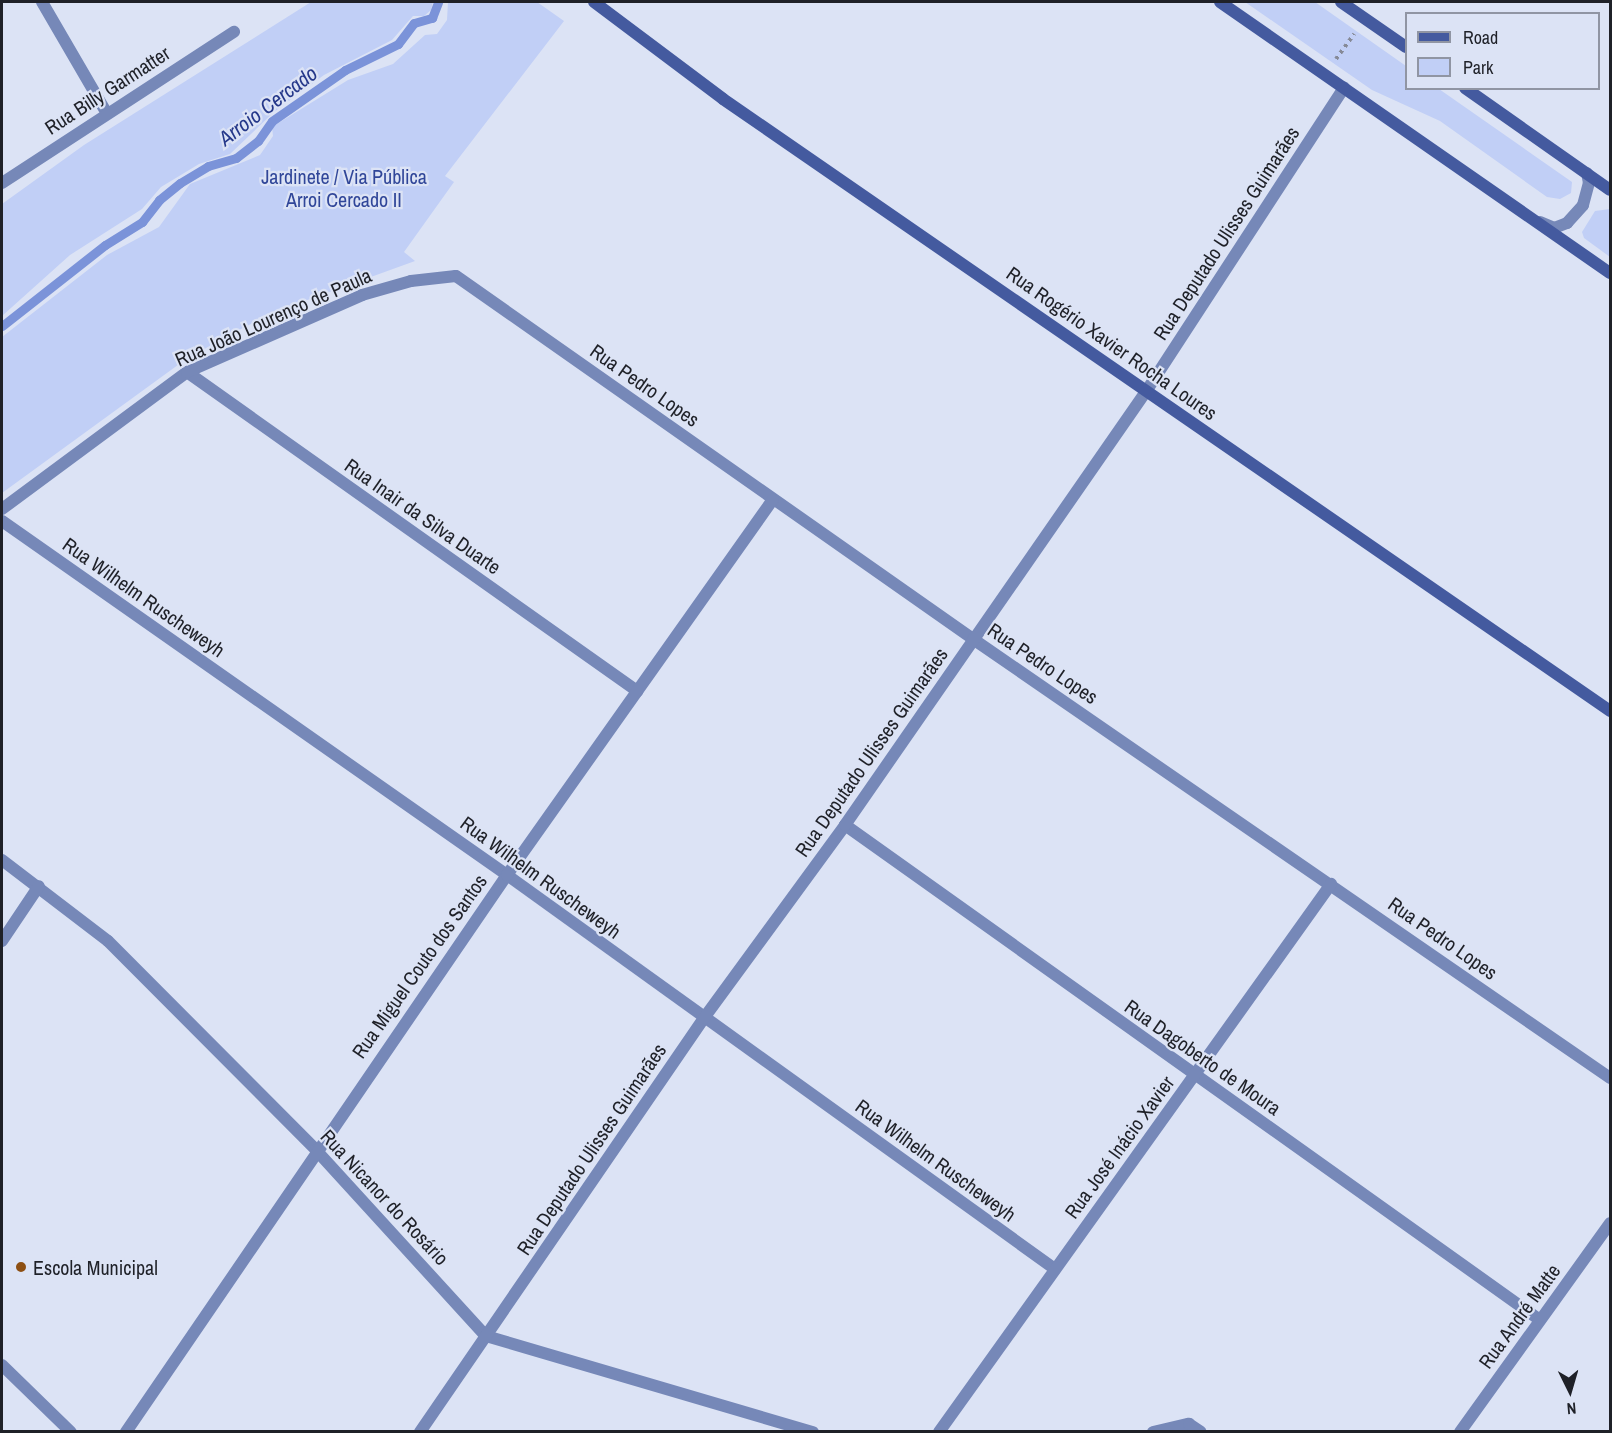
<!DOCTYPE html>
<meta charset="utf-8">
<style>
body{margin:0}
#map{position:relative;width:1612px;height:1433px;overflow:hidden;background:#dce3f5;font-family:"Archivo Narrow",sans-serif}
div>[style]{position:absolute}
[style*='--x']{left:calc(var(--x)*1px);top:calc(var(--y)*1px);width:calc(var(--w)*1px);rotate:calc(var(--a)*1deg)}
.green>*{inset:0;background:#c1cff6}
.stream>*{height:9px;margin:-4.5px;padding:0 4.5px;transform-origin:4.5px;border-radius:4.5px;background:#7b93d9}
.path>*{height:4px;margin-top:-2px;transform-origin:0;background:repeating-linear-gradient(90deg,#868a97 0 3px,transparent 0 7.5px)}
.lane>*{height:12px;margin:-6px;padding:0 6px;transform-origin:6px;border-radius:6px;background:#7688b8}
.street>*{height:12px;margin:-6px;padding:0 6px;transform-origin:6px;border-radius:6px;background:#7688b8}
.secondary>*{height:12px;margin:-6px;padding:0 6px;transform-origin:6px;border-radius:6px;background:#445a9f}
.dots>*{width:16px;height:16px;translate:-50% -50%;box-sizing:border-box;border:3px solid #dce3f5;border-radius:50%}
span{translate:-50% -50%;white-space:nowrap;text-align:center;line-height:1.15;-webkit-text-stroke:4.5px #dce3f5;paint-order:stroke}
.street-label{font-size:20px;color:#1f2128}
.park-label{font-size:20px;color:#304699}
.poi-label{font-size:20px;color:#1f2128}
.left{translate:0 -50%;text-align:left}
.water-label{font-size:21px;color:#25388a;font-style:italic}
.frame{position:absolute;inset:0;border:3px solid #1f2128;pointer-events:none}
.legend{position:absolute;left:1405px;top:12px;width:195px;height:78px;box-sizing:border-box;background:#dce3f5;border:2px solid #9095a3;margin:0;padding:8px 10px;list-style:none;font-size:18px;color:#1f2128}
.legend li{display:flex;align-items:center;gap:12px;height:30px}
.legend b{width:30px;border:2px solid #9095a3}
.north{position:absolute;left:1540px;top:1361px;width:60px;height:60px;-webkit-text-stroke:4px #dce3f5;paint-order:stroke;rotate:175deg;font-size:16px;font-weight:700;line-height:24px;text-align:center;color:#1f2128}
.north::after{content:'';display:block;margin:auto;width:21px;height:27px;background:#1f2128;clip-path:polygon(50% 0,100% 100%,50% 72%,0 100%)}
</style>
<div id="map">
<div class="green">
<div style="clip-path:polygon(311px 2px,433px 2px,431px 10px,424px 16px,413px 16px,392px 40px,324px 75px,274px 112px,230px 154px,199px 164px,161px 187px,142px 209px,70px 255px,2px 316px,2px 204px,84px 145px)"></div>
<div style="clip-path:polygon(448px 2px,537px 2px,564px 21px,445px 176px,454px 182px,404px 252px,415px 261px,277px 311px,227px 336px,182px 362px,2px 493px,2px 337px,107px 255px,159px 227px,190px 184px,260px 155px,273px 136px,272px 127px,348px 80px,393px 64px,425px 35px,437px 34px,447px 20px)"></div>
<div style="clip-path:polygon(1245px 2px,1315px 2px,1406px 66px,1406px 88px,1439px 89px,1572px 182px,1571px 193px,1560px 199px,1547px 197px,1440px 121px,1372px 90px)"></div>
<div style="clip-path:polygon(1610px 209px,1610px 257px,1584px 238px,1582px 232px,1595px 211px)"></div>
</div>
<div class="stream">
<div style="--x:2;--y:326;--w:131;--a:-38.2"></div>
<div style="--x:105;--y:245;--w:44;--a:-31.9"></div>
<div style="--x:142;--y:222;--w:28;--a:-52"></div>
<div style="--x:159;--y:200;--w:27;--a:-39"></div>
<div style="--x:180;--y:183;--w:33;--a:-31"></div>
<div style="--x:208;--y:166;--w:29;--a:-16"></div>
<div style="--x:236;--y:158;--w:28;--a:-38"></div>
<div style="--x:258;--y:141;--w:24;--a:-55"></div>
<div style="--x:272;--y:121;--w:89;--a:-34.9"></div>
<div style="--x:345;--y:70;--w:59;--a:-26.1"></div>
<div style="--x:398;--y:44;--w:26;--a:-53"></div>
<div style="--x:414;--y:23;--w:19;--a:-16"></div>
<div style="--x:432;--y:18;--w:17;--a:-69"></div>
</div>
<div class="path">
<div style="--x:1336;--y:59;--w:31;--a:-54"></div>
</div>
<div class="lane">
<div style="--x:1153;--y:1432;--w:37;--a:-13"></div>
<div style="--x:1189;--y:1424;--w:14;--a:34"></div>
</div>
<div class="street">
<div style="--x:42;--y:2;--w:127;--a:59.8"></div>
<div style="--x:2;--y:183;--w:277;--a:-33.1"></div>
<div style="--x:1540;--y:222;--w:15;--a:23"></div>
<div style="--x:1554;--y:228;--w:14;--a:-21"></div>
<div style="--x:1567;--y:223;--w:24;--a:-48"></div>
<div style="--x:1583;--y:205;--w:23;--a:-75"></div>
<div style="--x:1589;--y:183;--w:10;--a:-101"></div>
<div style="--x:187;--y:372;--w:552;--a:35.33"></div>
<div style="--x:2;--y:509;--w:230;--a:-36.5"></div>
<div style="--x:187;--y:372;--w:191;--a:-23.7"></div>
<div style="--x:362;--y:295;--w:51;--a:-15.9"></div>
<div style="--x:411;--y:281;--w:45;--a:-6.3"></div>
<div style="--x:456;--y:276;--w:632;--a:35.07"></div>
<div style="--x:973;--y:639;--w:774;--a:34.57"></div>
<div style="--x:2;--y:521;--w:617;--a:35.03"></div>
<div style="--x:507;--y:875;--w:675;--a:35.72"></div>
<div style="--x:845;--y:825;--w:853;--a:35.46"></div>
<div style="--x:2;--y:860;--w:133;--a:37.4"></div>
<div style="--x:108;--y:941;--w:295;--a:45.1"></div>
<div style="--x:316;--y:1150;--w:252;--a:47.6"></div>
<div style="--x:486;--y:1336;--w:341;--a:16.4"></div>
<div style="--x:2;--y:941;--w:66;--a:-56.1"></div>
<div style="--x:2;--y:1365;--w:96;--a:44.2"></div>
<div style="--x:126;--y:1432;--w:675;--a:-55.63"></div>
<div style="--x:507;--y:875;--w:460;--a:-54.7"></div>
<div style="--x:420;--y:1432;--w:502;--a:-55.55"></div>
<div style="--x:704;--y:1018;--w:239;--a:-53.8"></div>
<div style="--x:845;--y:825;--w:530;--a:-55.23"></div>
<div style="--x:1147;--y:390;--w:361;--a:-56.9"></div>
<div style="--x:939;--y:1432;--w:674;--a:-54.42"></div>
<div style="--x:1460;--y:1432;--w:257;--a:-54.3"></div>
</div>
<div class="secondary">
<div style="--x:594;--y:2;--w:161;--a:36.9"></div>
<div style="--x:723;--y:99;--w:1078;--a:34.6"></div>
<div style="--x:1220;--y:2;--w:475;--a:34.8"></div>
<div style="--x:1341;--y:2;--w:79;--a:34.7"></div>
<div style="--x:1465;--y:88;--w:177;--a:35.1"></div>
</div>
<div class="dots">
<div style="left:21px;top:1267px;background:#8d4f13"></div>
</div>
<div class="street-label">
<span style="left:107px;top:90px;rotate:-33deg">Rua Billy Garmatter</span>
<span style="left:1226px;top:233px;rotate:-57deg">Rua Deputado Ulisses Guimarães</span>
<span style="left:273px;top:317px;rotate:-24deg">Rua João Lourenço de Paula</span>
<span style="left:1112px;top:343px;rotate:35deg">Rua Rogério Xavier Rocha Loures</span>
<span style="left:645px;top:385px;rotate:35deg">Rua Pedro Lopes</span>
<span style="left:423px;top:516px;rotate:35deg">Rua Inair da Silva Duarte</span>
<span style="left:144px;top:597px;rotate:35deg">Rua Wilhelm Ruscheweyh</span>
<span style="left:1043px;top:663px;rotate:34deg">Rua Pedro Lopes</span>
<span style="left:871px;top:752px;rotate:-55deg">Rua Deputado Ulisses Guimarães</span>
<span style="left:541px;top:877px;rotate:36deg">Rua Wilhelm Ruscheweyh</span>
<span style="left:1443px;top:938px;rotate:35deg">Rua Pedro Lopes</span>
<span style="left:419px;top:966px;rotate:-55deg">Rua Miguel Couto dos Santos</span>
<span style="left:1203px;top:1057px;rotate:35deg">Rua Dagoberto de Moura</span>
<span style="left:1119px;top:1147px;rotate:-54deg">Rua José Inácio Xavier</span>
<span style="left:591px;top:1149px;rotate:-56deg">Rua Deputado Ulisses Guimarães</span>
<span style="left:936px;top:1160px;rotate:36deg">Rua Wilhelm Ruscheweyh</span>
<span style="left:385px;top:1197px;rotate:47deg">Rua Nicanor do Rosário</span>
<span style="left:1519px;top:1316px;rotate:-54deg">Rua André Matte</span>
</div>
<div class="park-label">
<span style="left:344px;top:188px">Jardinete / Via Pública<br>Arroi Cercado II</span>
</div>
<div class="poi-label">
<span class="left" style="left:33px;top:1267px">Escola Municipal</span>
</div>
<div class="water-label">
<span style="left:268px;top:106px;rotate:-37deg">Arroio Cercado</span>
</div>
<div class="frame"></div>
<ul class="legend">
<li><b style="height:8px;background:#445a9f"></b>Road</li>
<li><b style="height:16px;background:#c1cff6"></b>Park</li>
</ul>
<div class="north">N</div>
</div>
